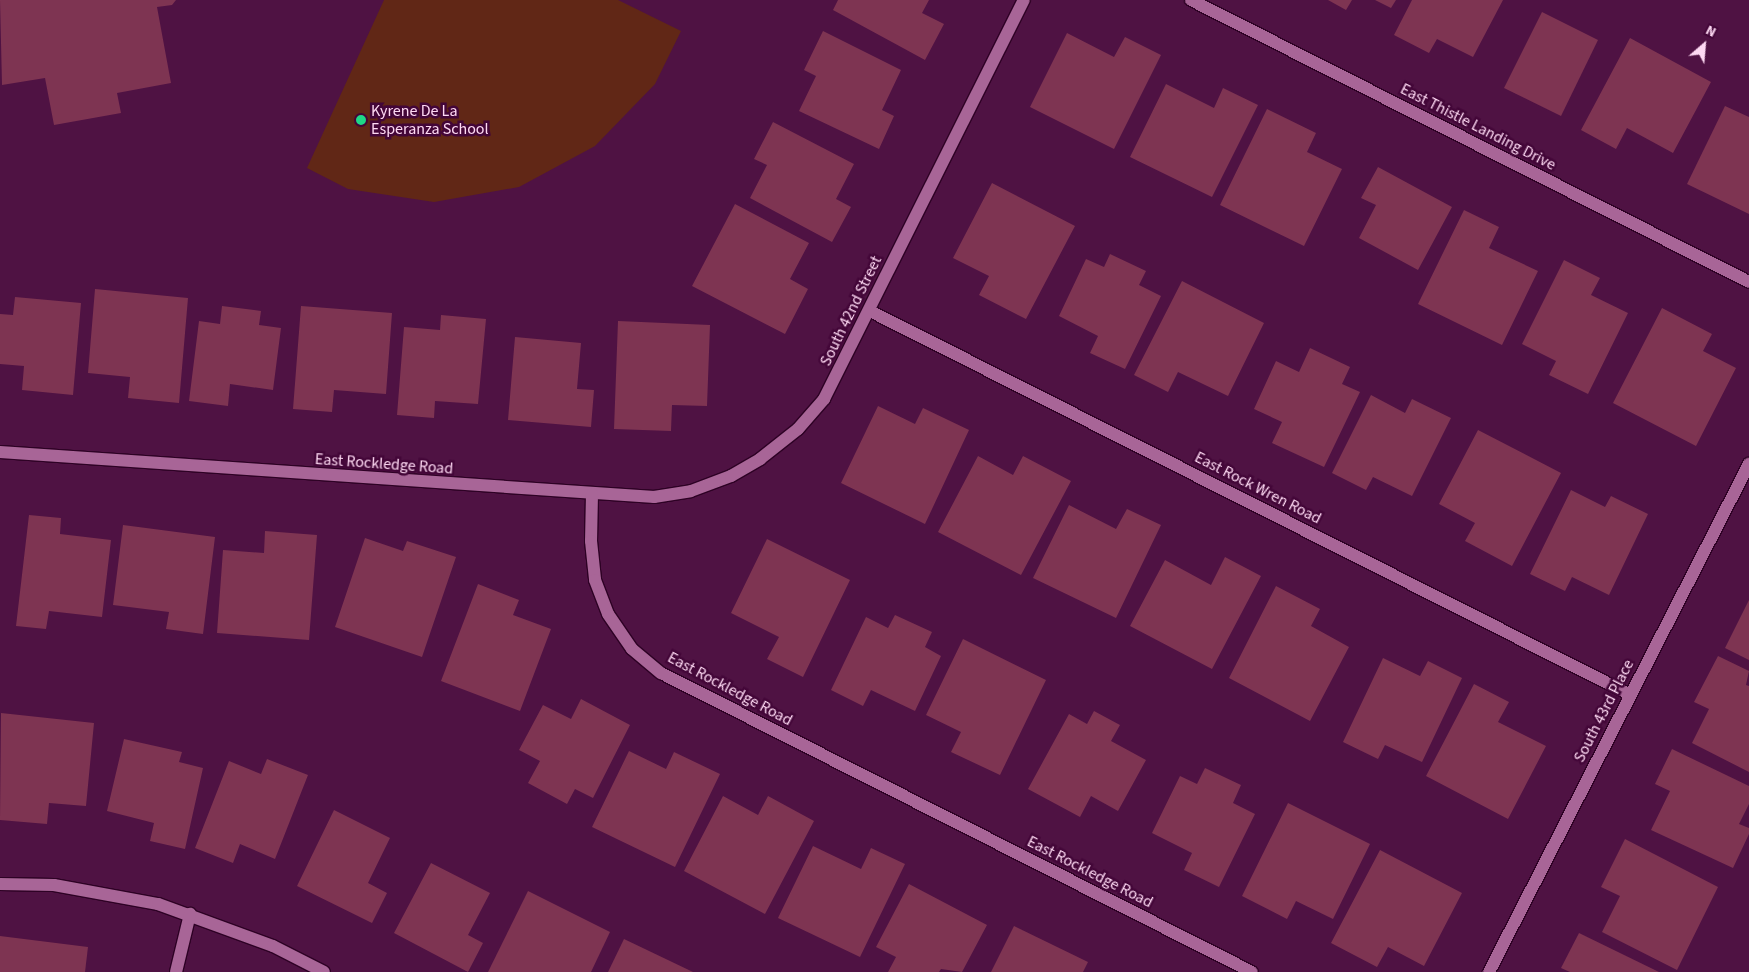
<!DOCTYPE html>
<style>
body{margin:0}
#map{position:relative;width:1749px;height:972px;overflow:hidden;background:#4f1243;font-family:"Source Sans 3",sans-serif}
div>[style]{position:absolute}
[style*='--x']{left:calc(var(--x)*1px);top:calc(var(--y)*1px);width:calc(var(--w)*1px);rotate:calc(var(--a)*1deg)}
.green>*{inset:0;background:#612716}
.building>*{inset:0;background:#7e3452}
.roads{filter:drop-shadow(1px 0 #2e0225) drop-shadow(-1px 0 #2e0225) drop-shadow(0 1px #2e0225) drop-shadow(0 -1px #2e0225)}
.minor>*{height:12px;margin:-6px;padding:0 6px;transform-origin:6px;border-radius:6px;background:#a86597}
.dots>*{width:14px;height:14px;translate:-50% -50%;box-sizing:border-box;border:2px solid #430638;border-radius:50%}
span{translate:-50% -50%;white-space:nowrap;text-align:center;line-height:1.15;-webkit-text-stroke:5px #430638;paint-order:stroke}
.poi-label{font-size:16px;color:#fed9f3}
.left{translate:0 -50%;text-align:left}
.street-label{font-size:16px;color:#fed9f3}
.north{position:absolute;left:1679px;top:20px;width:50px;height:50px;-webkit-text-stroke:4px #430638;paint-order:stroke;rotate:27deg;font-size:14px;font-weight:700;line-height:20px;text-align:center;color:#fed9f3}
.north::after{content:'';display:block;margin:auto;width:18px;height:22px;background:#fed9f3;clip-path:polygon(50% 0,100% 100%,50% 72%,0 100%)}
</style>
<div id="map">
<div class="green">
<div style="clip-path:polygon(384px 0,618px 0,681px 31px,655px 84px,595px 146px,519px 187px,434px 202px,348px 189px,307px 168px)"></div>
</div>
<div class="building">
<div style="clip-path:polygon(0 0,176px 0,172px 5px,157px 7px,171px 83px,117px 93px,121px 113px,54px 125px,45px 78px,2px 85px)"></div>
<div style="clip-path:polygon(838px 0,929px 0,922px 13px,944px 24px,925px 60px,833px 10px)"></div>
<div style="clip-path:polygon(1328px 0,1352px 0,1346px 10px)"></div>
<div style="clip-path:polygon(1375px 0,1396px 0,1391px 8px)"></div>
<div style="clip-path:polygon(1412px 0,1503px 0,1473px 57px,1437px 39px,1429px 53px,1394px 35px)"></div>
<div style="clip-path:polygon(1542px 12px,1598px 40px,1561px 116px,1504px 88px)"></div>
<div style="clip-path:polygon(823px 31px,901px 70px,882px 110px,894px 116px,879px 149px,799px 111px,816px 76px,804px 70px)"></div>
<div style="clip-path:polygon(1067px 33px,1114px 57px,1125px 37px,1161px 55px,1114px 149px,1030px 107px)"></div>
<div style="clip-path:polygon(1630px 38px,1711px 82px,1673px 153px,1627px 128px,1616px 149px,1581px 130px)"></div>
<div style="clip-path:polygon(1166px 84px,1214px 108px,1223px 88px,1258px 105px,1212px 197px,1130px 157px)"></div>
<div style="clip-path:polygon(1725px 106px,1749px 117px,1749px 214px,1687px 184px)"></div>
<div style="clip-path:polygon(1267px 109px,1316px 133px,1307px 152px,1342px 169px,1304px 246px,1220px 205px)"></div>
<div style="clip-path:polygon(773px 122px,854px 164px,836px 199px,851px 207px,832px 242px,750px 198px,767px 165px,754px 159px)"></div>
<div style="clip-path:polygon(1378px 167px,1452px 207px,1418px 270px,1359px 238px,1376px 205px,1361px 198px)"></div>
<div style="clip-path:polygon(992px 183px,1075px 226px,1026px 319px,979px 295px,989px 276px,953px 258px)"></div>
<div style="clip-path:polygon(735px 204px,809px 243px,790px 279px,808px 289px,785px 334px,692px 286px)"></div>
<div style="clip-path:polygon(1464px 210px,1499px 227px,1489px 248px,1538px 271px,1502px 345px,1418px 304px)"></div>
<div style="clip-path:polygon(1110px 254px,1146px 271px,1139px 285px,1161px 296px,1125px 369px,1090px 353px,1098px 336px,1059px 316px,1086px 259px,1104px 267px)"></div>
<div style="clip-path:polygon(1564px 260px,1600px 278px,1591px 295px,1628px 313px,1588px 394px,1549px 375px,1556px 361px,1522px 344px)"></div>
<div style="clip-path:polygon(1182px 281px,1264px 323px,1228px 396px,1178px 372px,1168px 392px,1134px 375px)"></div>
<div style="clip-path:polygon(95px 289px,188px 298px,179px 403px,128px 398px,130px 377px,88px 373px)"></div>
<div style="clip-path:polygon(15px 297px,81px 303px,73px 395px,22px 390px,24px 366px,0 364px,0 314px,13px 315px)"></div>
<div style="clip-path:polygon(222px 306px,261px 311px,259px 325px,281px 328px,273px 390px,230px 384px,228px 406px,189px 401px,199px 321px,220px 324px)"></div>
<div style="clip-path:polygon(301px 306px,392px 313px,386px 394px,334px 390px,332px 412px,293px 409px)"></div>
<div style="clip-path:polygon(1662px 308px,1712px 334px,1703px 351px,1736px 368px,1696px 446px,1613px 403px)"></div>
<div style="clip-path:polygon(441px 315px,486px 319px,478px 404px,435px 401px,434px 418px,397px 415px,404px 327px,440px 330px)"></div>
<div style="clip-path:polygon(618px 321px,710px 325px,707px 406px,672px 405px,671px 431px,614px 429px)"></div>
<div style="clip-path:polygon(515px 337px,581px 343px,577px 389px,594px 390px,591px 427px,508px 420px)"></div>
<div style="clip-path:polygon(1310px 348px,1350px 367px,1342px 384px,1360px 392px,1324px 467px,1272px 443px,1282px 422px,1254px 409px,1276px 361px,1299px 372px)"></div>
<div style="clip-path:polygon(1371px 395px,1405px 413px,1412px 399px,1451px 418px,1412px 496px,1373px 477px,1366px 490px,1332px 473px)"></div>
<div style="clip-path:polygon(878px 406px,915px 424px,923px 408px,969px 430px,925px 524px,841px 483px)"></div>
<div style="clip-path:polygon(1478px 430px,1561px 473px,1512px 566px,1465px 541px,1475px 523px,1439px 504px)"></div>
<div style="clip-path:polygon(978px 456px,1013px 475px,1023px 456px,1071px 481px,1021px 575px,938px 532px)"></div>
<div style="clip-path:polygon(1571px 490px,1605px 507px,1611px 496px,1648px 514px,1609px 595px,1572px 577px,1565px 591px,1530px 574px)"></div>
<div style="clip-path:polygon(1069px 505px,1116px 529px,1127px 509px,1161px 525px,1116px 618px,1033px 578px)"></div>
<div style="clip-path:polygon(29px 515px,61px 518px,60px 534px,111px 540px,102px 617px,49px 611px,46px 629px,16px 626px)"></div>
<div style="clip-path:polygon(123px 525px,215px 537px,203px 634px,166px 629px,169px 612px,113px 605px)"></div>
<div style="clip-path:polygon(265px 531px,317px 535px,309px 640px,217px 633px,223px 550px,264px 553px)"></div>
<div style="clip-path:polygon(365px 538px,403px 551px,407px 541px,456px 557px,422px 657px,335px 627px)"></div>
<div style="clip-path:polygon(767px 539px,850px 580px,803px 677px,767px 659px,779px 637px,731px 613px)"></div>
<div style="clip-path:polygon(1225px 557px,1261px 576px,1212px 669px,1130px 626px,1165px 560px,1211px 585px)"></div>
<div style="clip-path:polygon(478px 584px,519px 600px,513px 615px,551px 629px,520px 711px,441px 681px)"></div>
<div style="clip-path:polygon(1276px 586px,1320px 609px,1311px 626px,1349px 647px,1310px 721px,1229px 678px)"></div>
<div style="clip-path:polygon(1749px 600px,1749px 660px,1725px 648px)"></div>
<div style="clip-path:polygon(895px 615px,932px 632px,925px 647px,941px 656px,915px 711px,871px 690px,863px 706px,831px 690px,866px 617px,888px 628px)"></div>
<div style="clip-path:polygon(963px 639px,1046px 680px,1000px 775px,951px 752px,961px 732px,926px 715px)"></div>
<div style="clip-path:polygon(1718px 656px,1749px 671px,1746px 685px,1749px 686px,1749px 772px,1692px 743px,1709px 709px,1694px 702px)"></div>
<div style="clip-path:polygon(1383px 658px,1420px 676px,1428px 661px,1462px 678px,1422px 762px,1385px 745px,1378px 759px,1343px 742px)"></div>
<div style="clip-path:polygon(1474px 684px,1509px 702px,1498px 722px,1546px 746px,1508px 819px,1426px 776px)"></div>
<div style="clip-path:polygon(581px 699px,630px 725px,593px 798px,575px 789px,567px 804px,528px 783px,540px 761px,519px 750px,543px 705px,571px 719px)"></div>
<div style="clip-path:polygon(1094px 711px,1120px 725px,1111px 741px,1146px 760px,1118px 811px,1091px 796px,1080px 817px,1028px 789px,1069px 714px,1087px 724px)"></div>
<div style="clip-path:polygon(1px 713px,94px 723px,86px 806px,49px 803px,47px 824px,0 820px)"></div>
<div style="clip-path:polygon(124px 739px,182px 752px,179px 762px,203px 768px,185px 849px,150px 841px,154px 823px,107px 811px)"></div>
<div style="clip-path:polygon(1672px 749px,1749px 786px,1749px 804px,1739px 824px,1749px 828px,1749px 834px,1733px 868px,1651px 830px,1670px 791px,1655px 784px)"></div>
<div style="clip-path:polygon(629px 751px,666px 769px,674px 752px,720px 774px,675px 867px,592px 827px)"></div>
<div style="clip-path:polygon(267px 759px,308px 775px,275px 859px,240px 844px,233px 863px,195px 848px,229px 761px,261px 774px)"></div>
<div style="clip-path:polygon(1205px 768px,1241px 785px,1233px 803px,1255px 814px,1219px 887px,1184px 870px,1192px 853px,1152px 833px,1180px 776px,1197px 784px)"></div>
<div style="clip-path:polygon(723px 796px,758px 815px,768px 796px,814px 821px,765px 914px,684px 871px)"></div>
<div style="clip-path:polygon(1288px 803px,1370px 844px,1333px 919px,1296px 901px,1287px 919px,1242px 896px)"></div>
<div style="clip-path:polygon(334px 810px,390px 838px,368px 883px,387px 893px,372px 923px,297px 886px)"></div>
<div style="clip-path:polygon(1625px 839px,1718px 887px,1677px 970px,1602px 932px,1620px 896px,1601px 887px)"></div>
<div style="clip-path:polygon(813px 846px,861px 869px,871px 848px,905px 864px,860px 957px,778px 918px)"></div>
<div style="clip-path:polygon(1380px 850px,1462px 893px,1424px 966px,1388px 947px,1377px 967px,1331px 943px)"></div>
<div style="clip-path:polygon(431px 863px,490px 893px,468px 935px,483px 943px,468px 972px,394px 933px)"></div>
<div style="clip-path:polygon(909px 884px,987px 925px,962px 972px,941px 969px,939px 972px,888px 972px,896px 957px,876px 947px)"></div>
<div style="clip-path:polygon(528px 891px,610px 932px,591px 972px,488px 972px)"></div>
<div style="clip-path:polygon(1014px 926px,1088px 962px,1083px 972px,991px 972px)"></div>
<div style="clip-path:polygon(1579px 933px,1659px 972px,1570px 972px,1561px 968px)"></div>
<div style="clip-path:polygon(0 936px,88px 947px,85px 972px,0 972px)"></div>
<div style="clip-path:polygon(624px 939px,693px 972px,608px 972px)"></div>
</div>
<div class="roads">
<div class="minor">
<div style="--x:1191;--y:0;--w:625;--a:26.81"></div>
<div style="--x:870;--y:311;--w:852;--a:26.78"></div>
<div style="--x:0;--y:452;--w:656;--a:3.94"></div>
<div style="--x:654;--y:497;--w:37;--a:-9"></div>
<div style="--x:691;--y:491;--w:43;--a:-20.6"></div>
<div style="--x:731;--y:476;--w:34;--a:-30"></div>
<div style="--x:760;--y:459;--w:48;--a:-38.3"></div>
<div style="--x:798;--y:429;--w:40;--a:-49"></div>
<div style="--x:824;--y:399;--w:446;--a:-63.4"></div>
<div style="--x:592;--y:494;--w:47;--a:91.2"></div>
<div style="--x:591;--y:541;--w:39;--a:84"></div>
<div style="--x:595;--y:580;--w:36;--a:69"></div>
<div style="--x:608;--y:614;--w:42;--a:55.6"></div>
<div style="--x:632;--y:649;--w:38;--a:40"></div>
<div style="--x:661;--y:673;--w:662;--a:26.84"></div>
<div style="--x:0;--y:884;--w:54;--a:1.1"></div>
<div style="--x:54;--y:885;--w:106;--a:10.4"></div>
<div style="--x:158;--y:904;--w:122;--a:20.1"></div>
<div style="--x:273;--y:946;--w:57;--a:27"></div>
<div style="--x:176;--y:972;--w:60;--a:-76.4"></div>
<div style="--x:1489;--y:972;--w:571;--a:-62.9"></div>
</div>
</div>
<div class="dots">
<div style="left:361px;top:120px;background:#1fd887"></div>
</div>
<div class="poi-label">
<span class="left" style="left:371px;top:120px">Kyrene De La<br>Esperanza School</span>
</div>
<div class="street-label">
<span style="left:1478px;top:127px;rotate:27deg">East Thistle Landing Drive</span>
<span style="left:851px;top:311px;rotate:-64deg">South 42nd Street</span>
<span style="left:384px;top:464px;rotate:4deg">East Rockledge Road</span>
<span style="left:1258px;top:488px;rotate:27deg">East Rock Wren Road</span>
<span style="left:730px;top:689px;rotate:28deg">East Rockledge Road</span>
<span style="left:1604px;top:711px;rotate:-63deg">South 43rd Place</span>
<span style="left:1090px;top:872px;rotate:27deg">East Rockledge Road</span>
</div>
<div class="north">N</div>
</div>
